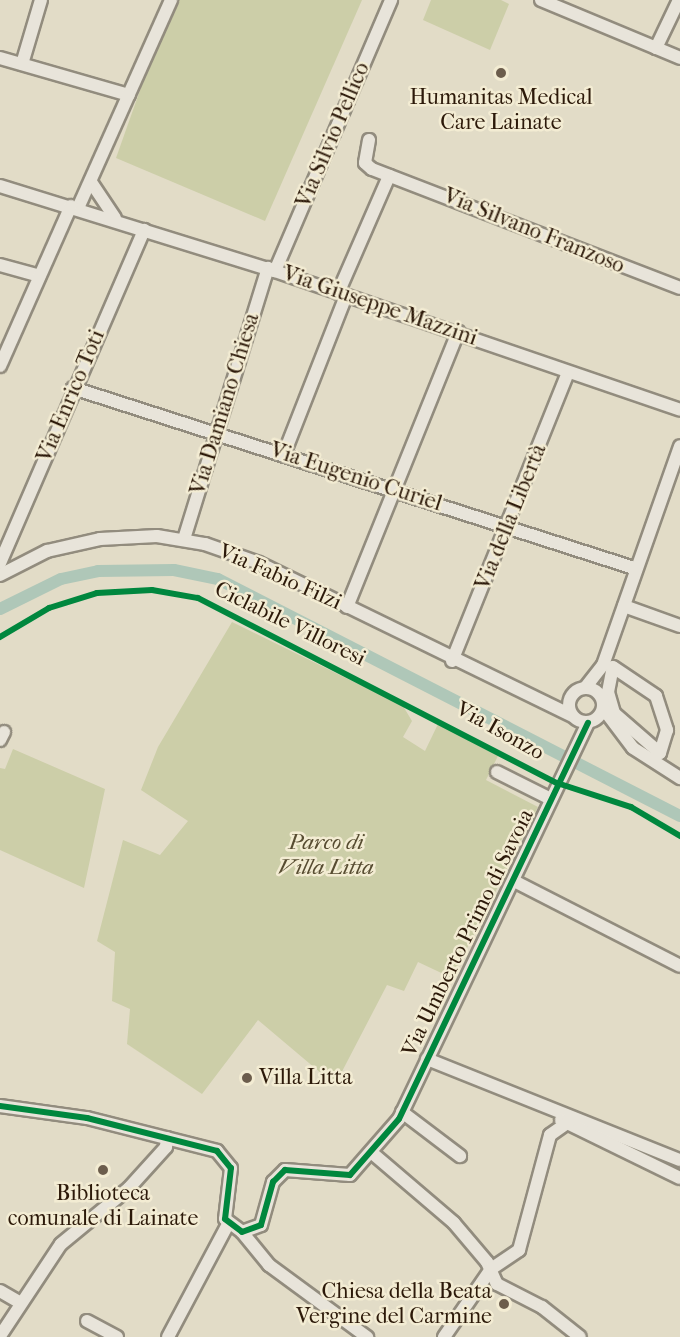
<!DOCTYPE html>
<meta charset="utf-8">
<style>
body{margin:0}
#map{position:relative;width:680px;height:1337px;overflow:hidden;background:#e2dcc7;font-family:"IM FELL French Canon",serif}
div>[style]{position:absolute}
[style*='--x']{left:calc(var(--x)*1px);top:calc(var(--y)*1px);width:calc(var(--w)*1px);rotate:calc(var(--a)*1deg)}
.green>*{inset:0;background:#cccea8}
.canal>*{height:12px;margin:-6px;padding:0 6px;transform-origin:6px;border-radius:6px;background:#afc7b8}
.roads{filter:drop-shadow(2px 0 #928c7e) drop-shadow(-2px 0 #928c7e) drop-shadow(0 2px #928c7e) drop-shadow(0 -2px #928c7e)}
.minor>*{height:12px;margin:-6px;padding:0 6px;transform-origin:6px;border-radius:6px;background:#e8e4da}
.minor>.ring{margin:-6px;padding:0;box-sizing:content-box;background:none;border:12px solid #e8e4da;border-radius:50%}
.cycleway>*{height:6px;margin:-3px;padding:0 3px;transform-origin:3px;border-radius:3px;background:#00873e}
.dots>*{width:16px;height:16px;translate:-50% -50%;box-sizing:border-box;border:3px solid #f3ecd3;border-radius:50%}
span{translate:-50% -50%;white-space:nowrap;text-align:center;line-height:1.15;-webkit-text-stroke:5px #f3ecd3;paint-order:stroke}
.poi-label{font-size:22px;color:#2c1909}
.left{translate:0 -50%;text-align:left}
.right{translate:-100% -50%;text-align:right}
.street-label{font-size:22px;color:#2c1909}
.park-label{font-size:22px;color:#574c31;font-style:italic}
</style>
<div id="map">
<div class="green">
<div style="clip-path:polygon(172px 0,362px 0,265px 221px,116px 158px)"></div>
<div style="clip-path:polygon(431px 0,501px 0,509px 4px,490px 50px,423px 20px)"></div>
<div style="clip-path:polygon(232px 622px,403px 706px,412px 721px,403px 737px,425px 751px,438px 724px,498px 756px,486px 780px,538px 807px,452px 978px,418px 962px,404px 991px,387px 985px,335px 1085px,258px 1020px,202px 1094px,127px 1044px,130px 1009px,112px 1001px,115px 952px,97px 941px,123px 840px,160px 855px,188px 821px,141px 790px,158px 747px)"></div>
<div style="clip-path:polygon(13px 749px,105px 789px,84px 888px,0 850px,0 768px,5px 769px)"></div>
</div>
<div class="canal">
<div style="--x:0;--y:609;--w:68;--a:-26.2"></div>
<div style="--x:61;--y:579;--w:38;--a:-12"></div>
<div style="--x:98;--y:571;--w:76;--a:-0.8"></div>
<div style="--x:174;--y:570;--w:45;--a:11.6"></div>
<div style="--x:218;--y:579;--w:519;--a:27.16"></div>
</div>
<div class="roads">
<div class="minor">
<div style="--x:541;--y:0;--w:151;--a:22.6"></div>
<div style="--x:656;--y:48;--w:53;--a:-64.4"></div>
<div style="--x:0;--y:58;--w:134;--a:16"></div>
<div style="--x:22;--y:64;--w:67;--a:-73.5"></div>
<div style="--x:369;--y:140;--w:23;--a:100"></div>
<div style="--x:365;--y:163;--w:9;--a:41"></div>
<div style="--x:372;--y:169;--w:330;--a:21.1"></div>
<div style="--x:91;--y:182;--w:43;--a:56.3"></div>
<div style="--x:0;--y:186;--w:288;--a:17.2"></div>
<div style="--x:275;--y:271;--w:428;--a:18.9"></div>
<div style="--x:78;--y:208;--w:228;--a:-65.9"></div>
<div style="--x:0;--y:265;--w:41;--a:15.4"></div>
<div style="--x:275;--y:271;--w:295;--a:-66.8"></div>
<div style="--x:338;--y:293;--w:128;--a:-66.4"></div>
<div style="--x:0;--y:366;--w:175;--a:-66.1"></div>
<div style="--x:73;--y:388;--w:592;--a:17.79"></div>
<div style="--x:284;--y:454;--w:170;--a:-68.6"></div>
<div style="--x:184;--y:539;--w:284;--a:-72.8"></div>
<div style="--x:0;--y:563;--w:363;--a:-66.6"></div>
<div style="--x:0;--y:575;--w:53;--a:-27.1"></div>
<div style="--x:47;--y:551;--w:54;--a:-12.8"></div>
<div style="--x:100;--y:539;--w:57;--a:-3"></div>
<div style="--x:157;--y:536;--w:49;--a:9.5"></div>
<div style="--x:205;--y:544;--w:57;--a:19.4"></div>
<div style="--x:259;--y:563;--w:347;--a:26"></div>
<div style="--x:624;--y:606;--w:59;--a:19.7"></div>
<div style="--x:347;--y:607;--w:297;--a:-68"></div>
<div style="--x:452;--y:661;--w:311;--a:-68.1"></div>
<div style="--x:613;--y:667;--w:52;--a:34"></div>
<div style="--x:656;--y:696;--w:36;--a:72"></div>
<div style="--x:667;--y:730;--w:24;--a:107"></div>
<div style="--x:660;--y:753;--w:61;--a:-139"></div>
<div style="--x:614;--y:713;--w:22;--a:-106"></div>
<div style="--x:608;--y:692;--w:25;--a:-79"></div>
<div class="ring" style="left:569px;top:688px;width:22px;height:22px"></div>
<div style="--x:585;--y:688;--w:29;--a:-52"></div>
<div style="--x:603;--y:665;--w:232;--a:-70.6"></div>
<div style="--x:605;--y:711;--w:46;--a:52.9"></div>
<div style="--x:633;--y:748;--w:56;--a:32.6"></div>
<div style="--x:0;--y:740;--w:9;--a:-63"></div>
<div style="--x:497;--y:772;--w:60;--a:26.6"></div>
<div style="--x:514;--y:881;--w:186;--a:27.1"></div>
<div style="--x:427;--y:1059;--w:272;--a:21.8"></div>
<div style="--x:0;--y:1106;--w:88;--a:7.9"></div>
<div style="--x:87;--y:1118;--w:134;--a:14.2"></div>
<div style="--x:217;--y:1151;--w:22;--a:51"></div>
<div style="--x:231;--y:1168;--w:51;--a:96.7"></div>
<div style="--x:225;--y:1219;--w:21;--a:37"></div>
<div style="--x:242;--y:1232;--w:20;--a:-20"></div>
<div style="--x:261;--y:1225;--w:45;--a:-74.4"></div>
<div style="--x:273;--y:1182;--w:17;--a:-45"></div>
<div style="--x:285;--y:1170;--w:65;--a:4.4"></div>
<div style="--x:350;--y:1175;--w:74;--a:-48.8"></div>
<div style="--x:399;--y:1119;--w:439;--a:-64.5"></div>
<div style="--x:402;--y:1112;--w:73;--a:37.2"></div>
<div style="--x:561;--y:1120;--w:132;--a:26"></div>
<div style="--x:371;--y:1152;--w:109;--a:40.5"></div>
<div style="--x:454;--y:1223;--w:51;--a:49.8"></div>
<div style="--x:487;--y:1262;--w:24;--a:66"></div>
<div style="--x:497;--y:1284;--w:51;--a:27.1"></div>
<div style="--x:542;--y:1307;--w:48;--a:38.3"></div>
<div style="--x:242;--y:1232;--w:43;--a:50.7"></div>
<div style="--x:269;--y:1265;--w:122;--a:36.3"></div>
<div style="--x:0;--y:1291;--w:22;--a:30"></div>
<div style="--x:87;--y:1321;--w:34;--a:28"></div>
<div style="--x:0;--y:1336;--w:110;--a:-56.5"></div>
<div style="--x:61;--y:1244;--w:88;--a:-39.5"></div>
<div style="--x:129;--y:1188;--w:55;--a:-47.9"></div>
<div style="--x:166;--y:1147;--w:9;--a:-84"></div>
<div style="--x:168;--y:1337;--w:128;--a:-62"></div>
<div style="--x:444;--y:1337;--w:83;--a:-55.3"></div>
<div style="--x:491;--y:1269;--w:34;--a:-34"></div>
<div style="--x:519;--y:1250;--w:119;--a:-74.9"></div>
<div style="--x:550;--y:1135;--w:28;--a:-35"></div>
</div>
</div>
<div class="cycleway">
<div style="--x:0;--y:637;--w:57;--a:-30.6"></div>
<div style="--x:49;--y:608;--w:50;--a:-17.4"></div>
<div style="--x:97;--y:593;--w:55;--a:-3.1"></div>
<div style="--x:152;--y:590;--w:47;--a:9.9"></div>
<div style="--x:198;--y:598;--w:404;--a:27.3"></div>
<div style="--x:557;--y:783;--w:78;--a:18"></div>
<div style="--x:631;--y:807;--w:57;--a:30.6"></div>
<div style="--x:0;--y:1106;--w:88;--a:7.9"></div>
<div style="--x:87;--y:1118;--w:134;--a:14.2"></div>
<div style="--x:217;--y:1151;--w:22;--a:51"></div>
<div style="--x:231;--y:1168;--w:51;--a:96.7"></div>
<div style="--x:225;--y:1219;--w:21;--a:37"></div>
<div style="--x:242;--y:1232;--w:20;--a:-20"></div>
<div style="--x:261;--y:1225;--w:45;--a:-74.4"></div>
<div style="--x:273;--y:1182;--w:17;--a:-45"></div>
<div style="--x:285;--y:1170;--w:65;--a:4.4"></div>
<div style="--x:350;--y:1175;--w:74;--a:-48.8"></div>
<div style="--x:399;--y:1119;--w:439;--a:-64.5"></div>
</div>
<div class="dots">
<div style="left:501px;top:73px;background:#6c5d4c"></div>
<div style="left:247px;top:1078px;background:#6c5d4c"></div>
<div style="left:103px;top:1170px;background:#6c5d4c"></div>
<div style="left:504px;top:1304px;background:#6c5d4c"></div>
</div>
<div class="poi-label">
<span style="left:501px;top:110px">Humanitas Medical<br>Care Lainate</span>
<span class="left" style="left:259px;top:1078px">Villa Litta</span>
<span style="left:103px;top:1206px">Biblioteca<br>comunale di Lainate</span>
<span class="right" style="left:492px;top:1304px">Chiesa della Beata<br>Vergine del Carmine</span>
</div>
<div class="street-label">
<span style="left:333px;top:135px;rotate:-67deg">Via Silvio Pellico</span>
<span style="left:534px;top:231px;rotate:22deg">Via Silvano Franzoso</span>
<span style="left:380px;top:306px;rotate:19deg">Via Giuseppe Mazzini</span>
<span style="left:71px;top:396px;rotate:-67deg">Via Enrico Toti</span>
<span style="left:225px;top:404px;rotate:-73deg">Via Damiano Chiesa</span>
<span style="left:356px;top:477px;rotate:18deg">Via Eugenio Curiel</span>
<span style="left:511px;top:517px;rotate:-68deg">Via della Libertà</span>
<span style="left:280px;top:577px;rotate:24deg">Via Fabio Filzi</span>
<span style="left:290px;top:624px;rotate:26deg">Ciclabile Villoresi</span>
<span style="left:500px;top:731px;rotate:29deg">Via Isonzo</span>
<span style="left:468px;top:933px;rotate:-64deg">Via Umberto Primo di Savoia</span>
</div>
<div class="park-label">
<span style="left:326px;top:855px">Parco di<br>Villa Litta</span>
</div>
</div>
